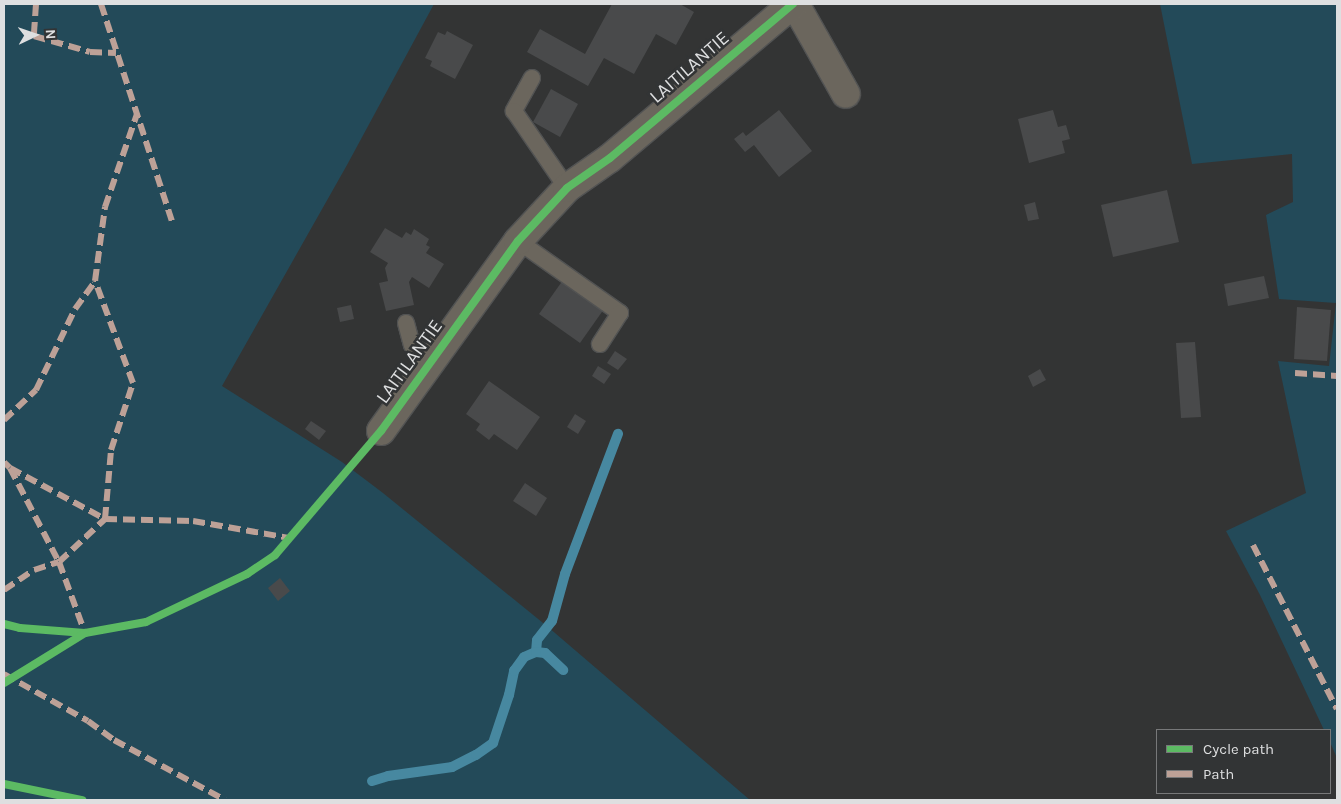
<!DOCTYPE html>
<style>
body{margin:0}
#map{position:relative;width:1341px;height:804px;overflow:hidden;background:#333434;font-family:Karla,sans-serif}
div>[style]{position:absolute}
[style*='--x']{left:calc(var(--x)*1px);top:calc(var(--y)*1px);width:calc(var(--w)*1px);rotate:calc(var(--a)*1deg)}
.green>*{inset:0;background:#234a59}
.stream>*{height:10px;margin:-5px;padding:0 5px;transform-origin:5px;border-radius:5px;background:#4788a0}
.building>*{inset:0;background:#494a4b}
.roads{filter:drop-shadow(1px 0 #525353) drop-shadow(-1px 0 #525353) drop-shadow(0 1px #525353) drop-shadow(0 -1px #525353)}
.service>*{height:16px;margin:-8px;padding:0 8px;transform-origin:8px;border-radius:8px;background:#6b665d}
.minor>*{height:28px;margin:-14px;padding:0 14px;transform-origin:14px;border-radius:14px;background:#6b665d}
.quiet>*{height:6px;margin-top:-3px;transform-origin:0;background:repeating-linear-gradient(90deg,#bda197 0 12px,transparent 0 18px)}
.cycleway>*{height:8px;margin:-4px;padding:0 4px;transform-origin:4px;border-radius:4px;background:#5cba63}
span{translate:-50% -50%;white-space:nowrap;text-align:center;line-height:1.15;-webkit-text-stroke:5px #323435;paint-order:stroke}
.street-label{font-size:19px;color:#dedfe0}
.frame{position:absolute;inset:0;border:5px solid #dedfe0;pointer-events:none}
.legend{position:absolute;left:1156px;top:729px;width:175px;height:65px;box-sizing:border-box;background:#323435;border:1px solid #777879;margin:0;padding:6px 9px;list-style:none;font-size:15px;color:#dedfe0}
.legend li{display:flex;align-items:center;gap:10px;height:25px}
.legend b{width:25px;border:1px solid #777879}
.north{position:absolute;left:10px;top:10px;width:50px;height:50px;-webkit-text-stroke:4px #323435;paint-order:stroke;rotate:87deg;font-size:14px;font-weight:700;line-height:20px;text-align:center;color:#dedfe0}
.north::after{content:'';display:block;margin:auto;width:18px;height:22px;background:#dedfe0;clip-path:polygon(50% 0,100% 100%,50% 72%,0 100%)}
</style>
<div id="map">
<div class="green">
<div style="clip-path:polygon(4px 4px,434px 4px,347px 165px,222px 386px,342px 462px,383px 493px,548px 627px,750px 800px,4px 800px)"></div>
<div style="clip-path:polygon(1160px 4px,1337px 4px,1337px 758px,1330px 742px,1330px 730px,1324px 730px,1260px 595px,1226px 531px,1306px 493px,1278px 361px,1329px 366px,1336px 303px,1279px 299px,1266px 215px,1293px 202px,1292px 154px,1192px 164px)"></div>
</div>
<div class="stream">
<div style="--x:536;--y:652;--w:12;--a:-85"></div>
<div style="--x:537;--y:640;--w:24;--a:-52"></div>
<div style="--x:552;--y:621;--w:49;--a:-74.5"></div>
<div style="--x:565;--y:574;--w:150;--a:-69.3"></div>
<div style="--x:372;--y:781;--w:17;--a:-17"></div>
<div style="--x:388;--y:776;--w:65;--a:-8"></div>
<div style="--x:452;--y:767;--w:27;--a:-27"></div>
<div style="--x:476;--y:755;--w:21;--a:-35"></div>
<div style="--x:493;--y:743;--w:51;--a:-71.6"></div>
<div style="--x:509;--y:695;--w:25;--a:-78"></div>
<div style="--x:514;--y:671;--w:17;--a:-54"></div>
<div style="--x:524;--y:657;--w:13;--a:-23"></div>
<div style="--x:536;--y:652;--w:9;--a:6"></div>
<div style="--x:545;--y:653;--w:25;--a:43"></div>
</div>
<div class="building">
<div style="clip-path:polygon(612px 4px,680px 4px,694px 12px,676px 45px,656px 34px,634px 74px,604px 58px,588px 86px,527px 52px,540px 29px,585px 54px)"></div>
<div style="clip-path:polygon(447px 31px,473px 45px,455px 79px,430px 66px,432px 61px,425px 58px,438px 32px,445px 35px)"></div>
<div style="clip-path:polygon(551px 89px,578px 104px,560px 137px,533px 122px)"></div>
<div style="clip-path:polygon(779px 110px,812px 151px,779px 177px,754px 145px,745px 152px,734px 139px,743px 132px,746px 136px)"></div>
<div style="clip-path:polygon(1053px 110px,1058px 127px,1066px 125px,1070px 139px,1062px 141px,1065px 153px,1029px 163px,1018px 119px)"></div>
<div style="clip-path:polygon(1167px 190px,1179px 242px,1113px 257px,1101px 205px)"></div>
<div style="clip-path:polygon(1035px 202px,1039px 219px,1028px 221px,1024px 205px)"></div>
<div style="clip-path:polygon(385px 228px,402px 238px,406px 232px,411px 235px,414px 229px,429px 239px,426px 245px,430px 247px,426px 253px,444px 264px,429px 288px,412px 277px,409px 282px,414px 305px,386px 311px,379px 283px,388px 281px,385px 268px,388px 263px,370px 252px)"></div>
<div style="clip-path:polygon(1264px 276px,1269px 298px,1228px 306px,1224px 284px)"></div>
<div style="clip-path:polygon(563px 280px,604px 309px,580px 343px,539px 314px)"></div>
<div style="clip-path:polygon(351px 305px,354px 319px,340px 322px,337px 308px)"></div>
<div style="clip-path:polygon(1297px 307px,1331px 310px,1327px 361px,1294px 359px)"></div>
<div style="clip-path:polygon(1195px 342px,1201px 417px,1181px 418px,1176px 343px)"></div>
<div style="clip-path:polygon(615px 351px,627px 359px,618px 370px,607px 363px)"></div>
<div style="clip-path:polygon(598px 366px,611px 374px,604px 384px,592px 376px)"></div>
<div style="clip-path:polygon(1040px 369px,1046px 380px,1033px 387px,1028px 376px)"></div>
<div style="clip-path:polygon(489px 381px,540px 417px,517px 450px,494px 434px,489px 440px,476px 430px,480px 424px,466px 414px)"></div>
<div style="clip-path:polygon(575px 414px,586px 421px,578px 434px,567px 427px)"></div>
<div style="clip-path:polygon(311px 421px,326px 431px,319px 440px,305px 429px)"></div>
<div style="clip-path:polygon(525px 483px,547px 498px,536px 516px,513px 501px)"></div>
<div style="clip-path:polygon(280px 578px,290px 591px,278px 601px,268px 588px)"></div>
</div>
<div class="roads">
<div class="service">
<div style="--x:532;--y:78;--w:38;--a:119"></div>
<div style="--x:514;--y:111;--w:93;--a:55.5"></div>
<div style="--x:518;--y:241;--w:125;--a:35.2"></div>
<div style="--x:620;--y:313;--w:37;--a:123"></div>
<div style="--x:406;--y:323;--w:23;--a:75"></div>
<div style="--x:412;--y:345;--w:24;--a:36"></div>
</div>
<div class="minor">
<div style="--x:795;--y:4;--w:103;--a:60.5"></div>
<div style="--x:381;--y:431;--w:234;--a:-54.2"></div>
<div style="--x:518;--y:241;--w:72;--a:-47.2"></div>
<div style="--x:567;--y:188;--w:52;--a:-34.9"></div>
<div style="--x:610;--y:158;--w:239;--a:-40.1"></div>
</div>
</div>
<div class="quiet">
<div style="--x:36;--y:4;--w:32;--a:94"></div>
<div style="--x:34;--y:36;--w:58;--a:15.9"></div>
<div style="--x:90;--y:52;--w:26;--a:2"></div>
<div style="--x:101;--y:4;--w:228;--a:71.9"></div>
<div style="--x:1295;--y:373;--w:42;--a:4.1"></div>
<div style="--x:4;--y:420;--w:44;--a:-43.2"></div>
<div style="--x:36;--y:390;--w:90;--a:-64.3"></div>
<div style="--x:75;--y:309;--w:34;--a:-54"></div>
<div style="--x:4;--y:462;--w:8;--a:45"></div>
<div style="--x:10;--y:468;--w:108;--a:28.2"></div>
<div style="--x:105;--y:519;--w:88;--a:1.3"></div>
<div style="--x:193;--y:521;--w:97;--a:10"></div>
<div style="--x:10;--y:468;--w:106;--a:62.5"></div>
<div style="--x:59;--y:562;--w:76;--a:69.9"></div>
<div style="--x:1253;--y:545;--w:184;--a:62.9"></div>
<div style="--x:4;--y:590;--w:36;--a:-34"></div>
<div style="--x:34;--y:570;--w:26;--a:-18"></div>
<div style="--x:59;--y:562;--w:63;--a:-43.1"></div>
<div style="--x:105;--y:519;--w:69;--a:-85"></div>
<div style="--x:111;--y:450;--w:71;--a:-71.8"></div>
<div style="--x:133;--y:383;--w:109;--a:-110.4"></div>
<div style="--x:95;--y:281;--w:75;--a:-82.3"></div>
<div style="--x:105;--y:207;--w:98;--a:-71"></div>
<div style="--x:4;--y:674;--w:96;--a:29.2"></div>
<div style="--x:88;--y:721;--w:32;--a:36"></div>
<div style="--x:114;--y:740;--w:126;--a:28.4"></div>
</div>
<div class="cycleway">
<div style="--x:4;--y:624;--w:16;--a:14"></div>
<div style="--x:20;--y:628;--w:65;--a:4.4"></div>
<div style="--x:85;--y:633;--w:62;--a:-10.2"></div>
<div style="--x:146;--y:622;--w:112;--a:-25.4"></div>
<div style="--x:247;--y:574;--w:34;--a:-34"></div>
<div style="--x:275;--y:555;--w:163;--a:-49.5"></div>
<div style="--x:381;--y:431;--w:234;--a:-54.2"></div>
<div style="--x:518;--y:241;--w:72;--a:-47.2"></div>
<div style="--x:567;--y:188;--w:52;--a:-34.9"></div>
<div style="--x:610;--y:158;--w:239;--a:-40.1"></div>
<div style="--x:4;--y:683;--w:95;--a:-31.7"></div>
<div style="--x:4;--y:784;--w:80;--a:11.6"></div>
</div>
<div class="street-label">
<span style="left:690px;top:68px;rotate:-41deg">LAITILANTIE</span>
<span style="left:410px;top:362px;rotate:-54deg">LAITILANTIE</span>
</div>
<div class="frame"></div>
<ul class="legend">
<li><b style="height:6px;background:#5cba63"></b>Cycle path</li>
<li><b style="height:6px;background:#bda197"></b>Path</li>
</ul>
<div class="north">N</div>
</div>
